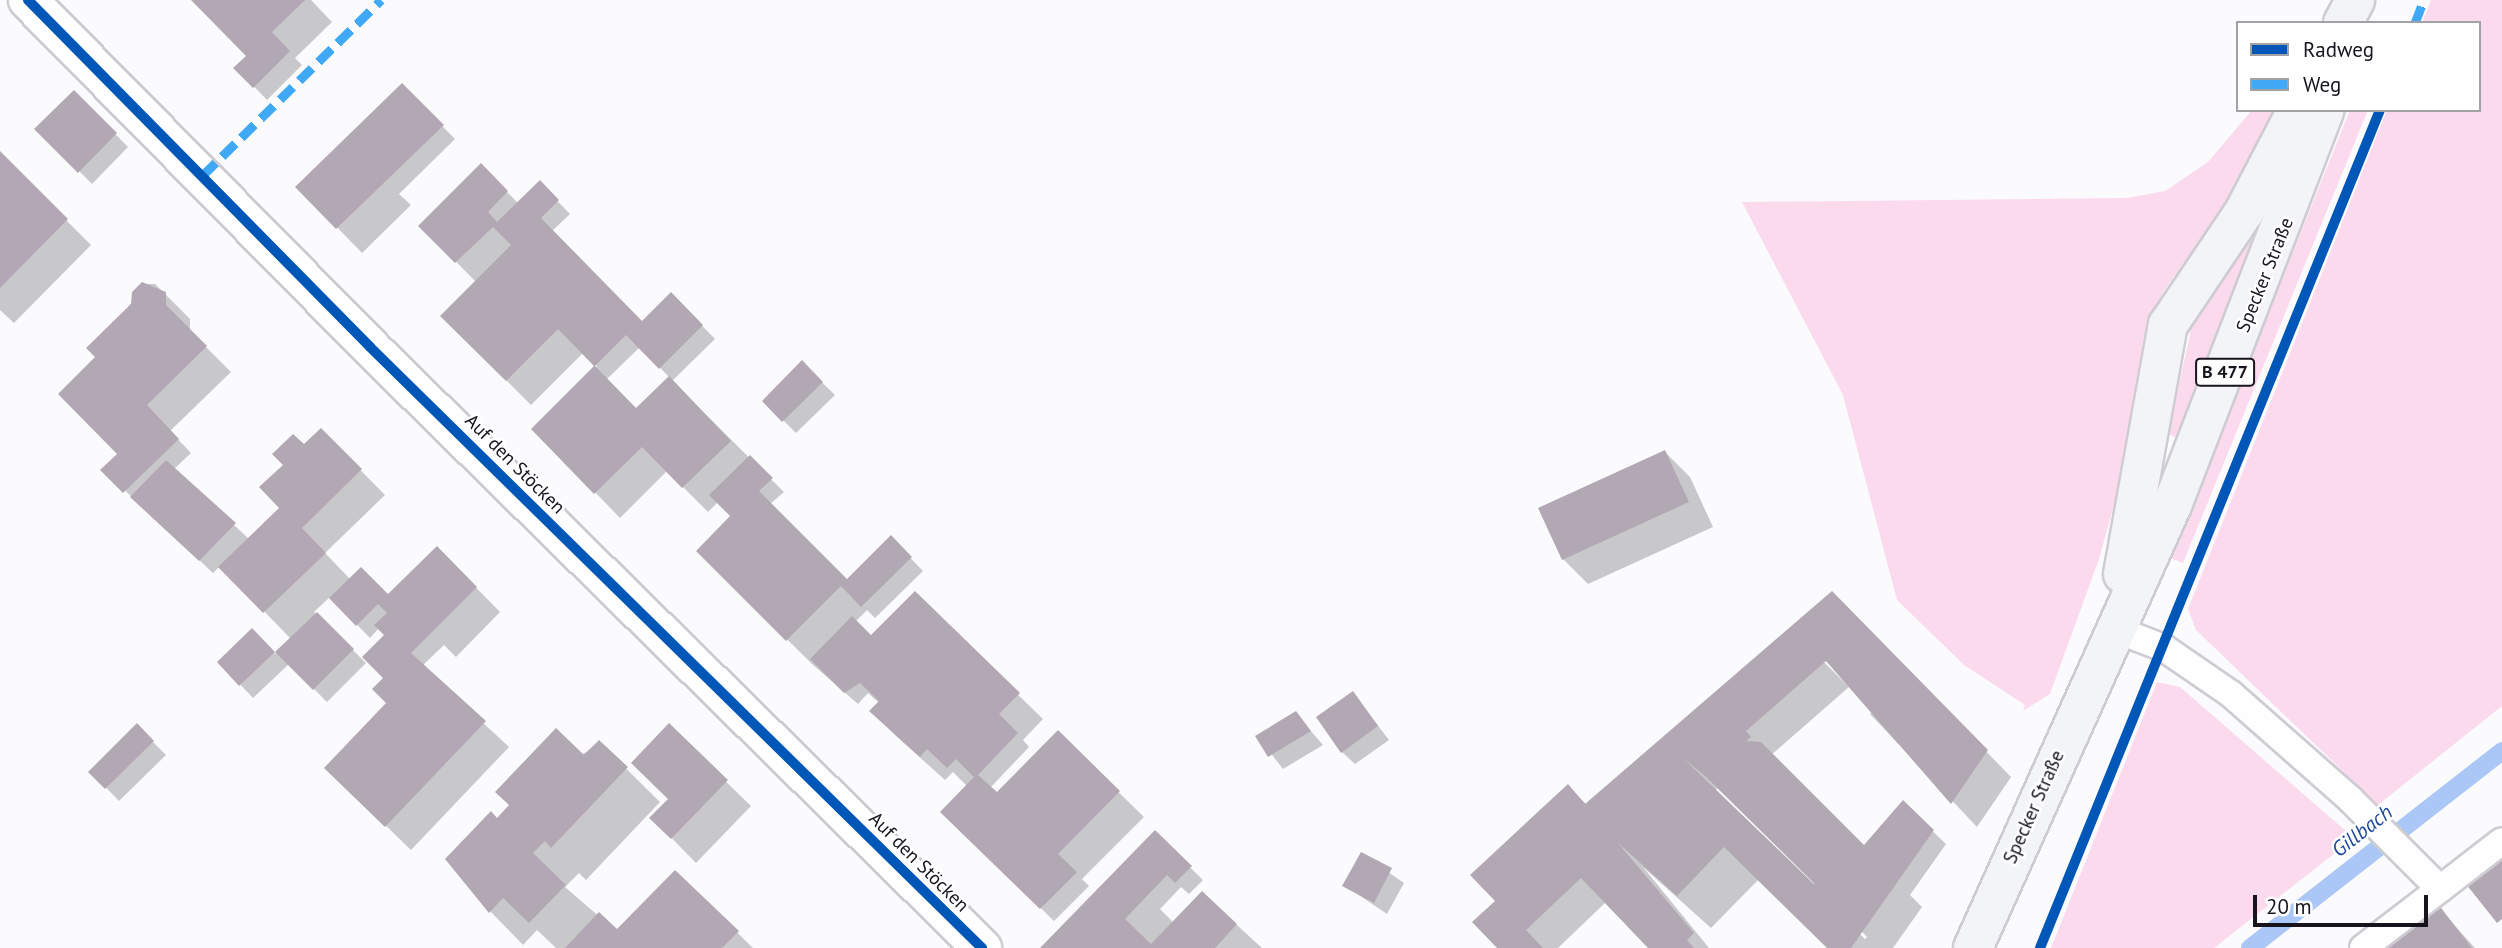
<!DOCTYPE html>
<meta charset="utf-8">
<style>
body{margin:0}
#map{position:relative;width:2502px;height:948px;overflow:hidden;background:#fbfafd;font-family:"PT Sans",sans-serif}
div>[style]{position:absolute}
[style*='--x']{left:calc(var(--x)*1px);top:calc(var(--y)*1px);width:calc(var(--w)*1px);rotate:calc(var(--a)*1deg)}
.green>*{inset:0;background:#fcdaee}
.shadow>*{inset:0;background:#0003}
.stream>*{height:18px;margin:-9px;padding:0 9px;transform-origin:9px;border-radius:9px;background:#abc7f6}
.building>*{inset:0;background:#b2a8b3}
.roads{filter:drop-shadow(2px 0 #ceccd2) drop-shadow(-2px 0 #ceccd2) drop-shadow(0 2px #ceccd2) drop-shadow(0 -2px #ceccd2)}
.service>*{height:26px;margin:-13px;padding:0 13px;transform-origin:13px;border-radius:13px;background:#fefeff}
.minor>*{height:38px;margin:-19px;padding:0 19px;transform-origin:19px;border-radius:19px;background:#fefeff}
.primary>*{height:38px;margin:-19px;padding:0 19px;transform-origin:19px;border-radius:19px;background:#f3f4f8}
.quiet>*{height:9px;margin-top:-4.5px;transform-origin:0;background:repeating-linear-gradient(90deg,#3fa9f5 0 18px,transparent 0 27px)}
.cycleway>*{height:10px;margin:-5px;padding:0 5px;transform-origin:5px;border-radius:5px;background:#0057b8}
span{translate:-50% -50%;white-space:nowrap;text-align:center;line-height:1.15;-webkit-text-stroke:5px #fff;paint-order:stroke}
.shield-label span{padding:2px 5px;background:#fff;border:2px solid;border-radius:5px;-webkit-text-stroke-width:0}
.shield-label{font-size:18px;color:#17141d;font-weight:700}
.street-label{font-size:19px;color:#17141d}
.water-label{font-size:21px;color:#1e4996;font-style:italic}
.legend{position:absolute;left:2236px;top:21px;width:245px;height:91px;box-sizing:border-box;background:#fff;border:2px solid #a2a1a5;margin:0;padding:9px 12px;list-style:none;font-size:21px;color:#17141d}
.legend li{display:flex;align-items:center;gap:14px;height:35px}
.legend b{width:35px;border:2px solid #a2a1a5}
.scale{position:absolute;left:2253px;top:895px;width:175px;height:32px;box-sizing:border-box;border:4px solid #17141d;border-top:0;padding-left:9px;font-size:21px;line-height:24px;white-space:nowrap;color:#17141d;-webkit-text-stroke:5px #fff;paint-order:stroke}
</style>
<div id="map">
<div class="green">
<div style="clip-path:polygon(2431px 0,2502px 0,2502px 706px,2378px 805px,2196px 630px,2188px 609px,2387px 110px,2479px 110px,2479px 23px,2422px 23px)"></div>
<div style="clip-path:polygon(2252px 110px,2273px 110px,2232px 194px,2163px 292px,2145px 331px,2116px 498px,2099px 559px,2050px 694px,2023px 711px,2025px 705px,1964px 665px,1897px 600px,1843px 395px,1742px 202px,2127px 198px,2165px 191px,2208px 162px)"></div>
<div style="clip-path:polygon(2350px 110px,2368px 110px,2183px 563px,2170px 558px)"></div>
<div style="clip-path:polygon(2248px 240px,2263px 251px,2184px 441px,2168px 434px,2192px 325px)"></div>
<div style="clip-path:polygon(2157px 682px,2180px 687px,2354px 838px,2214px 948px,2051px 948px)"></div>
</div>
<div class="shadow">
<div style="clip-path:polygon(193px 0,311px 0,332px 22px,295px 58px,302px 65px,267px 100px,236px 68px,249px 56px)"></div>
<div style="clip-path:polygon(402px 85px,455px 139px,399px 194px,411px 205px,362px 253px,298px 187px)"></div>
<div style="clip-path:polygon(74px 92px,128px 147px,92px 184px,37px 129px)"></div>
<div style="clip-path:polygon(0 154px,91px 245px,14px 323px,0 310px)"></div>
<div style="clip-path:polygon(evenodd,481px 166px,519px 204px,540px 183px,570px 214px,551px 232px,642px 323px,671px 294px,715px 339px,672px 381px,784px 492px,770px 504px,848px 582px,891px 538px,923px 571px,875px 618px,867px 610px,855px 622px,871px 638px,915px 594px,1043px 719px,1023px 740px,1029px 747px,990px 788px,997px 795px,1058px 733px,1144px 817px,1082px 879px,1089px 886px,1054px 921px,975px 843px,967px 786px,953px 772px,945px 780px,896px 736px,872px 711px,879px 703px,868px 693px,858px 704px,812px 664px,698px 551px,733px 516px,718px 502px,708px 512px,667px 471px,620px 518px,534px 429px,597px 366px,584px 352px,531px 405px,442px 316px,476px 282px,421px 226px,481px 166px,640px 347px,670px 378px,636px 410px,606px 380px,640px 347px)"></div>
<div style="clip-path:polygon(143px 284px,155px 284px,190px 319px,190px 331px,231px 372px,170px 431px,191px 453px,174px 469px,249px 539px,282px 508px,304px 447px,321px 430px,385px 495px,325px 553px,351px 580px,425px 631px,437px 548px,500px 612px,456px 657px,444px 645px,422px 666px,509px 747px,411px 850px,351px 792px,388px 703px,386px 635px,379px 628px,370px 638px,330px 597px,314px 612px,366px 663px,327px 702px,289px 664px,253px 698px,219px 662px,252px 630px,275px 654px,291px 639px,220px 566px,213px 573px,103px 470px,120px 454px,97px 357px)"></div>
<div style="clip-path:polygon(802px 363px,835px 395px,796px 433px,764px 401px)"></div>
<div style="clip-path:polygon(1665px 452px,1690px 477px,1713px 527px,1588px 584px,1563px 559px)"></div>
<div style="clip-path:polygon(1832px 593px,2011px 777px,1977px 827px,1870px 714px,1876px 708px)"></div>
<div style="clip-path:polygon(evenodd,1790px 628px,1849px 687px,1771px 755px,1863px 848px,1903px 803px,1946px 844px,1910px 895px,1922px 907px,1893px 948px,1829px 948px,1759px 879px,1711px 928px,1643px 867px,1709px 948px,1650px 948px,1606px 902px,1558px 948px,1499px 948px,1497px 901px,1568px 786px,1587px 805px,1790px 628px,1719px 787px,1867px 937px,1865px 939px,1714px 791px,1719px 787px)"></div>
<div style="clip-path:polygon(1353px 693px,1389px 740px,1355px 764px,1342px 752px)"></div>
<div style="clip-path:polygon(1296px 714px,1323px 745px,1283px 769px,1258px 737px)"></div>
<div style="clip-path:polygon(137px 726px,166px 755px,119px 801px,91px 772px)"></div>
<div style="clip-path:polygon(669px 726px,751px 806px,696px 863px,652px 818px,670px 800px)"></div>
<div style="clip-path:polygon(599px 742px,660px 802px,586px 880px,579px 873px,565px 887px,617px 932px,675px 872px,753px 948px,556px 948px,537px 930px,523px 945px,490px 911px,497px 820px)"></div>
<div style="clip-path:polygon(1155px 833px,1203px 880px,1189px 894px,1181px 887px,1160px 909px,1174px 923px,1202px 893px,1262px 948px,1043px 948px)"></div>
<div style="clip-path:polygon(1362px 854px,1404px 883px,1387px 914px,1344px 885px)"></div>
<div style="clip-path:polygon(2437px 906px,2475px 948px,2382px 948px)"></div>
</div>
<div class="stream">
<div style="--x:2250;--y:948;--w:320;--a:-38"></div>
</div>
<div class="building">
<div style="clip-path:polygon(191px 0,305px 0,272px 32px,290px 51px,253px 88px,233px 68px,246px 56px)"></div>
<div style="clip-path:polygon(402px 83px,444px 125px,336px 229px,295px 187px)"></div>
<div style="clip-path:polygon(74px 90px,117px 133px,78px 173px,34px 129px)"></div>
<div style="clip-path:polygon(0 151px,68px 219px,0 288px)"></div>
<div style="clip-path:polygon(481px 163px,508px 191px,488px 212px,497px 222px,540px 180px,559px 200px,541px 218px,642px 321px,671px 292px,703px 325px,659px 369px,626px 335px,595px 366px,636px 408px,669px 376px,731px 441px,682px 488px,642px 447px,594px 494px,531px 429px,594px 366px,558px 329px,506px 381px,440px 316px,511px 245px,493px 227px,455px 263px,418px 226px)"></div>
<div style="clip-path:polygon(142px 282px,166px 292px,166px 305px,207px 346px,147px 405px,179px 439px,123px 493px,100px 470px,117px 454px,58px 394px,95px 357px,86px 348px,131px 304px,132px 292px)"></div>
<div style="clip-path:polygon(802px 360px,823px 382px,782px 422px,762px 401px)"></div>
<div style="clip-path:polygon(321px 428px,362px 469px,302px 528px,326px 553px,263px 613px,218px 567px,279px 508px,259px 487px,283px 465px,272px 454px,293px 434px,304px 444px)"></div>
<div style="clip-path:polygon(1665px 450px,1689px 502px,1562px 560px,1538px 508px)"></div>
<div style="clip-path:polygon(750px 455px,773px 478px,759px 491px,847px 579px,891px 535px,912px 557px,861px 607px,841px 586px,786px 641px,696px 551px,730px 516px,709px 495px)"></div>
<div style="clip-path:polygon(166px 460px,236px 523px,199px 561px,130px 497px)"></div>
<div style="clip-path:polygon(437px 546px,477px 587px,411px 653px,486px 721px,385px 827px,324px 768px,386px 703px,372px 689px,383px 678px,362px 657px,384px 635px,374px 625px,387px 613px,378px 604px,356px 626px,329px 598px,361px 567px,388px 594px)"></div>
<div style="clip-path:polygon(915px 591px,1020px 693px,999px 714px,1018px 733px,978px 775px,997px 792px,1058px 730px,1120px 791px,1058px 854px,1077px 872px,1040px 909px,940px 812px,974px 777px,956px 759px,947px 768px,927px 749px,920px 757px,869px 711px,879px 701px,860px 683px,844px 693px,810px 659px,852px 616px,871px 635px)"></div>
<div style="clip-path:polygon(evenodd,1832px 591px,1988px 750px,1951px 804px,1826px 661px,1746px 731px,1751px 737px,1746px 741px,1761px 742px,1864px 845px,1903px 800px,1934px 830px,1851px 948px,1827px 948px,1724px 847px,1677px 896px,1618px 843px,1694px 933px,1687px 940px,1694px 948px,1648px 948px,1581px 878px,1526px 930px,1543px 948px,1497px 948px,1472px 922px,1495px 901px,1470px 875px,1568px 784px,1585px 804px,1832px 591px,1682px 757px,1707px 778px,1815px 884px,1814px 884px,1682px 757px)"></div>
<div style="clip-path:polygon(317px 612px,354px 649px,313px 690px,275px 652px)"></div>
<div style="clip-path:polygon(252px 628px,275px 652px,239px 686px,217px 662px)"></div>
<div style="clip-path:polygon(1353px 691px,1378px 726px,1341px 753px,1316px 717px)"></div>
<div style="clip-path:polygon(1296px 711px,1311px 731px,1268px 757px,1255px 736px)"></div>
<div style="clip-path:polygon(137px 723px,154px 741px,105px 789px,88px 772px)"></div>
<div style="clip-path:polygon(669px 723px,728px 780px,671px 839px,649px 818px,668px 799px,631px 763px)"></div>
<div style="clip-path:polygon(556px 728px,584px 755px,599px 740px,628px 767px,551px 848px,545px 841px,533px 853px,566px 885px,529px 923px,503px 898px,489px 913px,445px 859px,491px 811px,497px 818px,509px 805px,495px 792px)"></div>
<div style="clip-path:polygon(1155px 830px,1192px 866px,1175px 883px,1167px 875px,1125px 919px,1151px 944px,1202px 891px,1237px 924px,1215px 948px,1040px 948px)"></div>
<div style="clip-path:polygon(1361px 852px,1392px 868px,1374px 903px,1342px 886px)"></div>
<div style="clip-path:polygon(2502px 856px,2502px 919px,2497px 923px,2466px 884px)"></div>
<div style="clip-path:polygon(675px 870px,739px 931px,722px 948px,565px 948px,599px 912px,617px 929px)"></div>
<div style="clip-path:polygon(2438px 904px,2472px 948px,2379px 948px)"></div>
</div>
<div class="roads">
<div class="service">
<div style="--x:2112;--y:628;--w:56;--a:21"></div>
<div style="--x:2164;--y:648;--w:81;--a:34.5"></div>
<div style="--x:2231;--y:694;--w:159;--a:41.4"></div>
<div style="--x:2350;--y:799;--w:127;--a:45"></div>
<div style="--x:2440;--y:889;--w:97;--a:142.5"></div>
<div style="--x:2440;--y:889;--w:78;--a:-37.7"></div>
</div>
<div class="minor">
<div style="--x:28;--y:0;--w:487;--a:45.4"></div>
<div style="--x:370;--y:347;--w:858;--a:44.48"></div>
</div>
<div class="primary">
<div style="--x:2343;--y:23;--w:26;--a:-62"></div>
<div style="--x:2123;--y:574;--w:253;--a:-79.8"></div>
<div style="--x:2168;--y:325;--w:136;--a:-56.1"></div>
<div style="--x:2244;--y:212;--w:115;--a:-62.5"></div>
<div style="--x:1973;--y:948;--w:488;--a:-65.8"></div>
<div style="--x:2173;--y:503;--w:421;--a:-68.9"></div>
</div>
</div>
<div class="quiet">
<div style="--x:2415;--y:23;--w:25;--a:-69"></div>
<div style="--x:203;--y:175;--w:250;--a:-44.5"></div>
</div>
<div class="cycleway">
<div style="--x:28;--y:0;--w:487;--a:45.4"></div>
<div style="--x:370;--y:347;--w:858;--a:44.48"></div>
<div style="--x:2040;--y:948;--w:904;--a:-67.92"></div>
</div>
<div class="shield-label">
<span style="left:2225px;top:372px">B 477</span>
</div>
<div class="street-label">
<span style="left:2265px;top:275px;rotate:-68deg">Specker Straße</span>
<span style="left:515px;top:464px;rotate:45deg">Auf den Stöcken</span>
<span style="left:2034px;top:807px;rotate:-66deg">Specker Straße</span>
<span style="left:919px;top:862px;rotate:45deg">Auf den Stöcken</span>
</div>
<div class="water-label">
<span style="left:2362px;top:831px;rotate:-38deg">Gillbach</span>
</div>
<ul class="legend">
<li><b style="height:9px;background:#0057b8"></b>Radweg</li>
<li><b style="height:9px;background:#3fa9f5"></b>Weg</li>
</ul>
<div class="scale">20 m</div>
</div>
